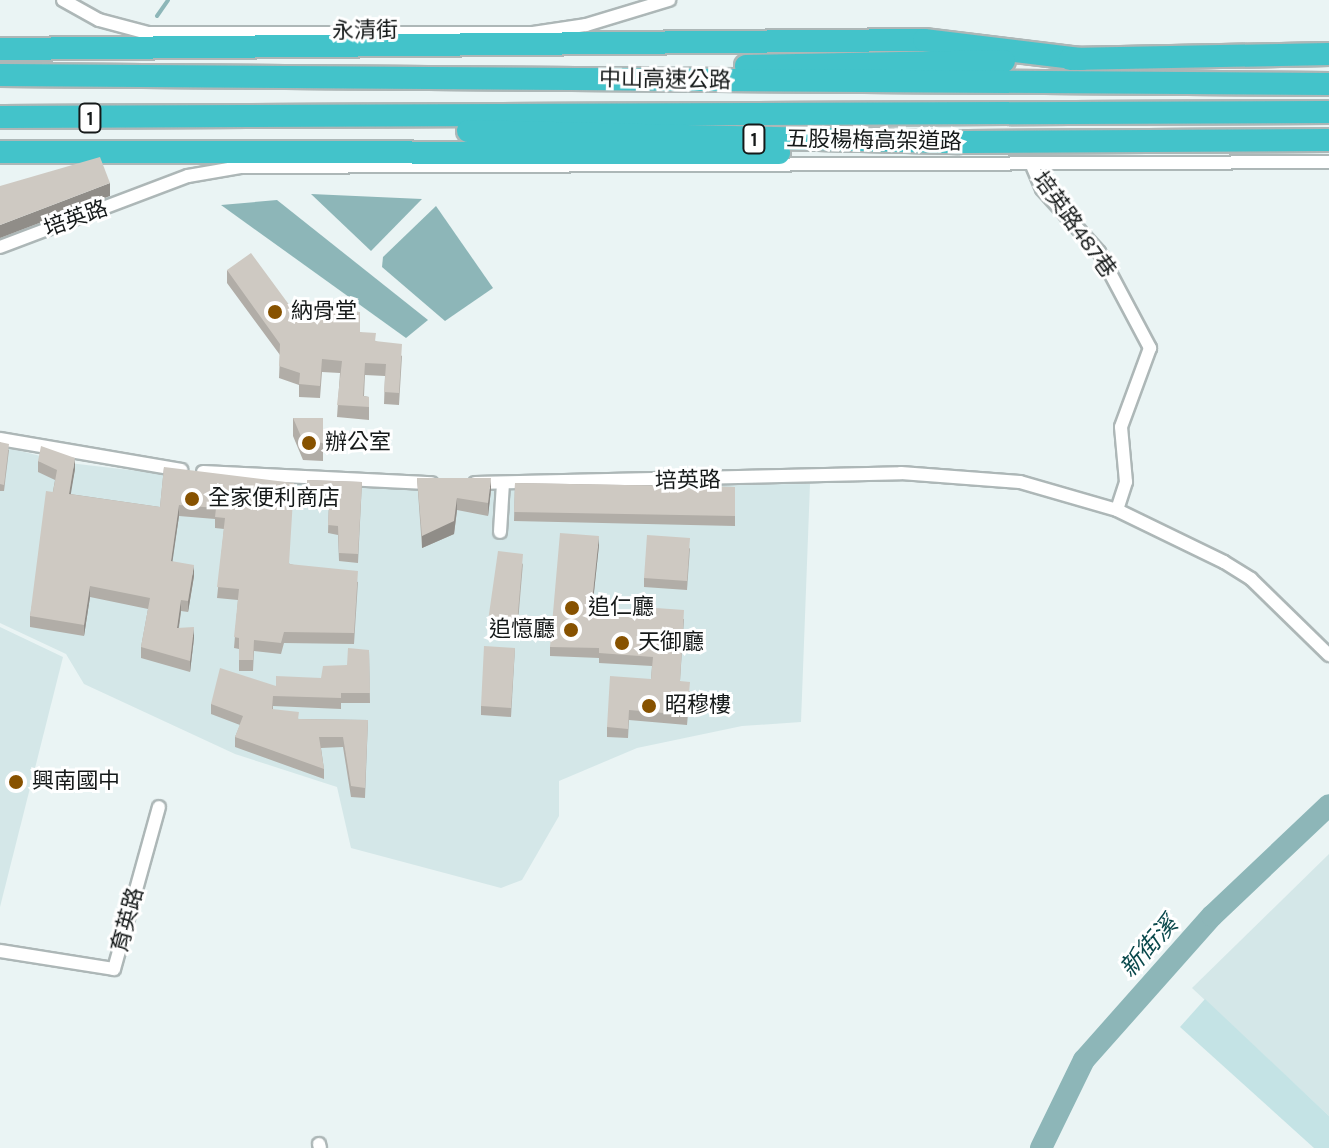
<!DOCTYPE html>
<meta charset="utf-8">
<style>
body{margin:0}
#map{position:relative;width:1329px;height:1148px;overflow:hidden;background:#eaf4f4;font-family:Karla,"Noto Sans TC",sans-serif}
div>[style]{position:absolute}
.built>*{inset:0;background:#d4e7e8}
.green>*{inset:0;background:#c4e3e5}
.water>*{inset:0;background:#8db6b8}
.stream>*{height:4px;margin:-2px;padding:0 2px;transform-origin:2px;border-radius:2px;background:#8db6b8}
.river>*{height:22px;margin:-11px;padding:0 11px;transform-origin:11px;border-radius:11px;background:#8db6b8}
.roads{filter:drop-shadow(2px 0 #adb7b7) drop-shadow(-2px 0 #adb7b7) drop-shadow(0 2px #adb7b7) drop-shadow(0 -2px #adb7b7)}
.minor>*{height:12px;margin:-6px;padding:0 6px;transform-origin:6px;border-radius:6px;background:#fff}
.motorway>*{height:22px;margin:-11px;padding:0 11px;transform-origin:11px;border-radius:11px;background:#43c3ca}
.wall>*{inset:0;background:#b1ada7}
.shaded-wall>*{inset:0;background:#908d88}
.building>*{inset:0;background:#cec9c2}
.dots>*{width:22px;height:22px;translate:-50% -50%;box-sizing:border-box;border:4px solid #fff;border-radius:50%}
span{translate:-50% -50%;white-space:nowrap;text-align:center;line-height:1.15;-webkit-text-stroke:6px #fff;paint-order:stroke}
.shield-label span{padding:2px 6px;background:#fff;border:2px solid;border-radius:6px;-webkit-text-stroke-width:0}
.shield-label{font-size:20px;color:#151919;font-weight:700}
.street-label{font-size:22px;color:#151919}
.poi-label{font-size:22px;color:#151919}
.left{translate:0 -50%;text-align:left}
.right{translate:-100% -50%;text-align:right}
.water-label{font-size:24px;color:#09484b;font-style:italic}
</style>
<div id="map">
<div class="built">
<i style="clip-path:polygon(0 446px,69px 463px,225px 481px,366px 487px,810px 484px,801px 722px,742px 726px,637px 748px,559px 781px,559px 816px,522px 880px,501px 888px,351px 848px,337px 787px,235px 754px,84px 684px,66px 654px,0 623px)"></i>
<i style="clip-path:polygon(0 627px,63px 657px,0 907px)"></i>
<i style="clip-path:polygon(1329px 854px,1329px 1116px,1192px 988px)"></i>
</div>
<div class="green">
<i style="clip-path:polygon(1205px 999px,1329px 1116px,1329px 1148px,1314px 1148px,1180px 1027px)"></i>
</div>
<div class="water">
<i style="clip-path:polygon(311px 194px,422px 199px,371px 251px)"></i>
<i style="clip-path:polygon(277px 200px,428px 320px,406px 338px,221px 205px)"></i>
<i style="clip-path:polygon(436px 206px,493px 288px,445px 321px,382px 267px,383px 257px)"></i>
</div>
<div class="stream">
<i style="left:157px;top:16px;width:19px;rotate:-55deg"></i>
</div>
<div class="river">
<i style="left:1041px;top:1148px;width:98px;rotate:-64deg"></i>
<i style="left:1084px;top:1060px;width:193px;rotate:-48.4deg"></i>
<i style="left:1212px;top:916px;width:161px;rotate:-43.5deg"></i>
</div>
<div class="roads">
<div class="minor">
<i style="left:63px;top:0;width:41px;rotate:29.1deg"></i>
<i style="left:99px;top:20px;width:51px;rotate:14.9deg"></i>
<i style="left:148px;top:33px;width:385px"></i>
<i style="left:533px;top:33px;width:54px;rotate:-8.6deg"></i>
<i style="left:586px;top:25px;width:87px;rotate:-16.8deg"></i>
<i style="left:1031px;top:163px;width:28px;rotate:67deg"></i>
<i style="left:1042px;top:189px;width:85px;rotate:47.9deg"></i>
<i style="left:1099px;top:252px;width:109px;rotate:62deg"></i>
<i style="left:1150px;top:348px;width:84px;rotate:110.2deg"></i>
<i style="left:1121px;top:427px;width:55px;rotate:84.8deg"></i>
<i style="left:1126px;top:482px;width:29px;rotate:108deg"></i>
<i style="left:0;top:247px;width:201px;rotate:-20.7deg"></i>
<i style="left:188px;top:176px;width:53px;rotate:-9.8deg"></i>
<i style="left:240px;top:167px;width:1089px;rotate:-0.26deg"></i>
<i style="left:0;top:439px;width:184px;rotate:9.7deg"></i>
<i style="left:203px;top:472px;width:229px;rotate:2.8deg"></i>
<i style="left:475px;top:483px;width:426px;rotate:-1.3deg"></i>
<i style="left:901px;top:473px;width:119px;rotate:4.3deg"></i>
<i style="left:1020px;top:482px;width:101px;rotate:16.1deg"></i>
<i style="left:1117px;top:510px;width:119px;rotate:25.9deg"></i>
<i style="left:1224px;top:562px;width:32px;rotate:32deg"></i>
<i style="left:1251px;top:579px;width:109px;rotate:44.3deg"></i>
<i style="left:500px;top:532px;width:49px;rotate:-86.5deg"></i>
<i style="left:0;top:951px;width:115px;rotate:9deg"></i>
<i style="left:114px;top:969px;width:168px;rotate:-74.5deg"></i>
<i style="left:319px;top:1144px;width:4px;rotate:76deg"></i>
</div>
<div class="motorway">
<i style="left:0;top:49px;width:924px;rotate:-0.56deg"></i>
<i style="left:924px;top:40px;width:159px;rotate:6.9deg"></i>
<i style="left:1070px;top:59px;width:259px;rotate:-1.1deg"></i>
<i style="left:746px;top:66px;width:258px;rotate:-1.1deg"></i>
<i style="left:0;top:75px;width:1329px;rotate:0.39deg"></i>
<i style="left:0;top:117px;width:1329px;rotate:-0.22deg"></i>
<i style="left:468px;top:131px;width:492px;rotate:1.3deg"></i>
<i style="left:960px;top:142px;width:369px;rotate:-0.3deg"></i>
<i style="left:0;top:152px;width:779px;rotate:0.07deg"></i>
</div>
</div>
<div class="wall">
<i style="clip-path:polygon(227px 270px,301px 321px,315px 322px,349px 311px,360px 332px,402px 356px,399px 405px,384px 404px,385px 376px,365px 375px,364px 396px,369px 397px,369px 420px,337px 417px,340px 373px,322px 372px,320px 398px,299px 397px,299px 385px,279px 378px,280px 355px,227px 283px)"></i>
<i style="clip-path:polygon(293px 418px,323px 418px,323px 461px,303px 460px,293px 436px)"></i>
<i style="clip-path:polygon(0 442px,9px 450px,4px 491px,0 491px)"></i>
<i style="clip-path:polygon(38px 461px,75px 469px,70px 494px,160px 507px,164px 467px,290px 564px,358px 582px,354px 644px,284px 643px,281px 654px,254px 651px,253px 671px,239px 671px,239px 649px,234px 648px,238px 600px,217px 598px,224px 529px,215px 528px,215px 519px,179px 516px,172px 561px,194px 576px,188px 612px,181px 611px,179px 628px,194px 638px,190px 672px,141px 658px,141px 647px,148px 609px,90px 597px,84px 636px,30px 627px,30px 616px,55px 480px,38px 472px)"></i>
<i style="clip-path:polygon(417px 478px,491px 490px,488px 516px,457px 510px,454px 534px,422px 548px)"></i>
<i style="clip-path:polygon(307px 480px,362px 482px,358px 563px,339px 561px,338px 535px,328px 533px,329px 499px,307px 498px)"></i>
<i style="clip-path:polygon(515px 483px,735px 487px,735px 526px,514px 521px)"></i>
<i style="clip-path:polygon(599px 545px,592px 611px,684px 619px,680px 681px,690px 692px,687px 725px,629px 720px,628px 738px,607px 737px,607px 727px,651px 679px,652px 666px,599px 663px,599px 658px,550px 656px,550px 647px)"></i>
<i style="clip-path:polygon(690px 548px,687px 590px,644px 587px,644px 578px)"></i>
<i style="clip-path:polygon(523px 563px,517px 634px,488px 631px,488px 621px)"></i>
<i style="clip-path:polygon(515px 648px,511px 717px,481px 715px,481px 706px)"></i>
<i style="clip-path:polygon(369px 650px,370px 703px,341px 703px,341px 709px,273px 706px,273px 710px,299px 719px,368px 720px,365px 798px,351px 797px,343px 747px,321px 748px,324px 769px,324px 779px,235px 747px,235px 737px,240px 725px,211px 714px,211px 704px,276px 686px,321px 678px,347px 665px)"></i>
</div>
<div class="shaded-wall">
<i style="clip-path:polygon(110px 183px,110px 196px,0 238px,0 225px)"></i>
<i style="clip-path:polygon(75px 458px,75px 469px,69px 505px,69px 494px)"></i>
<i style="clip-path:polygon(491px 478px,491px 490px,488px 516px,488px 503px)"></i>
<i style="clip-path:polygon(457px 498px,457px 510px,454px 534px,422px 548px,422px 536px)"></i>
<i style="clip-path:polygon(179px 505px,179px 516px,171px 572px,171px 561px)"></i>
<i style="clip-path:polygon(599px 536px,599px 545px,591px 620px,591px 611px)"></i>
<i style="clip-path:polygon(194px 565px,194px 576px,188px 612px,188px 601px)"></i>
<i style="clip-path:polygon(90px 586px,90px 597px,84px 636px,84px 625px)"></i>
<i style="clip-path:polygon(181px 600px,181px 611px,177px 638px,177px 628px)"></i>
<i style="clip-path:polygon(194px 627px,194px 638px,190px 672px,190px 661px)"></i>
</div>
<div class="building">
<i style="clip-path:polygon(100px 157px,110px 183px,0 225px,0 186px)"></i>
<i style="clip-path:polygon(251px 253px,301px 321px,315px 322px,316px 308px,328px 309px,328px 302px,349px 303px,349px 311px,360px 312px,360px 332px,376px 333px,375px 341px,402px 344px,399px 393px,384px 392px,386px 364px,365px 363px,363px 396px,369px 397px,369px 407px,337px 405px,342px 361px,322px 359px,320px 386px,299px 384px,300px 373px,279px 366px,280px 344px,227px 270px)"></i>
<i style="clip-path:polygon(293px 418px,323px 418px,323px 443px,303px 441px)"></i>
<i style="clip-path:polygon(0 442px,9px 444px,4px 485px,0 484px)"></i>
<i style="clip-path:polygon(41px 446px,75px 458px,69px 494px,160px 507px,164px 467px,294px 483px,289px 564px,358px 571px,354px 633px,284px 632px,281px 643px,254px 640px,253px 660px,239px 660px,239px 638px,234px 637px,239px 589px,217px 587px,225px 518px,215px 517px,216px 508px,179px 505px,171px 561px,194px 565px,188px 601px,181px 600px,177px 628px,194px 627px,190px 661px,141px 647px,150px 598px,90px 586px,84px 625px,30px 616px,46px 491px,53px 492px,57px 470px,38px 461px)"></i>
<i style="clip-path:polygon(417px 478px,491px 478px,488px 503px,457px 498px,454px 521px,422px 536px)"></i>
<i style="clip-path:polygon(307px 480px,362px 482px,358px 554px,339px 553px,338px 526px,328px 525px,330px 491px,307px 489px)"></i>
<i style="clip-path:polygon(515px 483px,735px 487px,735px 516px,514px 512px)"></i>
<i style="clip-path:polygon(560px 533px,599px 536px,591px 611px,656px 615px,656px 608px,684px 610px,680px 681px,690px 682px,687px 715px,629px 710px,628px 729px,607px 727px,610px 676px,651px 679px,653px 657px,599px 653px,599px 648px,550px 647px)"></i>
<i style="clip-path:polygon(647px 535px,690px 538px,687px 581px,644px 578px)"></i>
<i style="clip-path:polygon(498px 551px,523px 554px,517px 624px,488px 621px)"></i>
<i style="clip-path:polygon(484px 646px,515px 648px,511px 708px,481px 706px)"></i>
<i style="clip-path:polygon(348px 648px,369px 650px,370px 693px,341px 693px,341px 698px,273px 696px,272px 709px,299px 712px,298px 719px,368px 720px,365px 788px,351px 786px,343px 737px,319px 737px,324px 769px,235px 737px,243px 716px,211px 704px,220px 668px,276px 686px,276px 676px,321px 678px,323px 666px,347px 665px)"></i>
</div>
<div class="dots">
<i style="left:275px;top:312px;background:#875200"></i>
<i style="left:309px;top:443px;background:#875200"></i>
<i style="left:192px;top:499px;background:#875200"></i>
<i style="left:572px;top:608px;background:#875200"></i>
<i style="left:571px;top:630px;background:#875200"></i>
<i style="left:622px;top:643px;background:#875200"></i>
<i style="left:649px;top:706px;background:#875200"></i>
<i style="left:16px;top:782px;background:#875200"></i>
</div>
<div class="shield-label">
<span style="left:90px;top:118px">1</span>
<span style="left:754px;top:139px">1</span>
</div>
<div class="street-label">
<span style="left:365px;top:31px;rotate:-1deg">永清街</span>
<span style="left:665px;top:80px;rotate:1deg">中山高速公路</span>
<span style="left:874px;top:141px;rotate:1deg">五股楊梅高架道路</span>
<span style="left:76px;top:219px;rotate:-20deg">培英路</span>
<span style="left:1074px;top:225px;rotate:54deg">培英路487巷</span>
<span style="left:688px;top:481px;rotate:-1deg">培英路</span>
<span style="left:128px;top:920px;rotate:-75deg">育英路</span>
</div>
<div class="poi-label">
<span class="left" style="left:291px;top:312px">納骨堂</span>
<span class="left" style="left:325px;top:443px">辦公室</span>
<span class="left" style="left:208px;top:499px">全家便利商店</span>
<span class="left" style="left:588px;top:608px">追仁廳</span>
<span class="right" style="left:555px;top:630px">追憶廳</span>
<span class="left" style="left:638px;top:643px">天御廳</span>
<span class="left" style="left:665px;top:706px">昭穆樓</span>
<span class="left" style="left:32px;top:782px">興南國中</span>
</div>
<div class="water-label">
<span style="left:1149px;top:947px;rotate:-48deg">新街溪</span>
</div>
</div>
